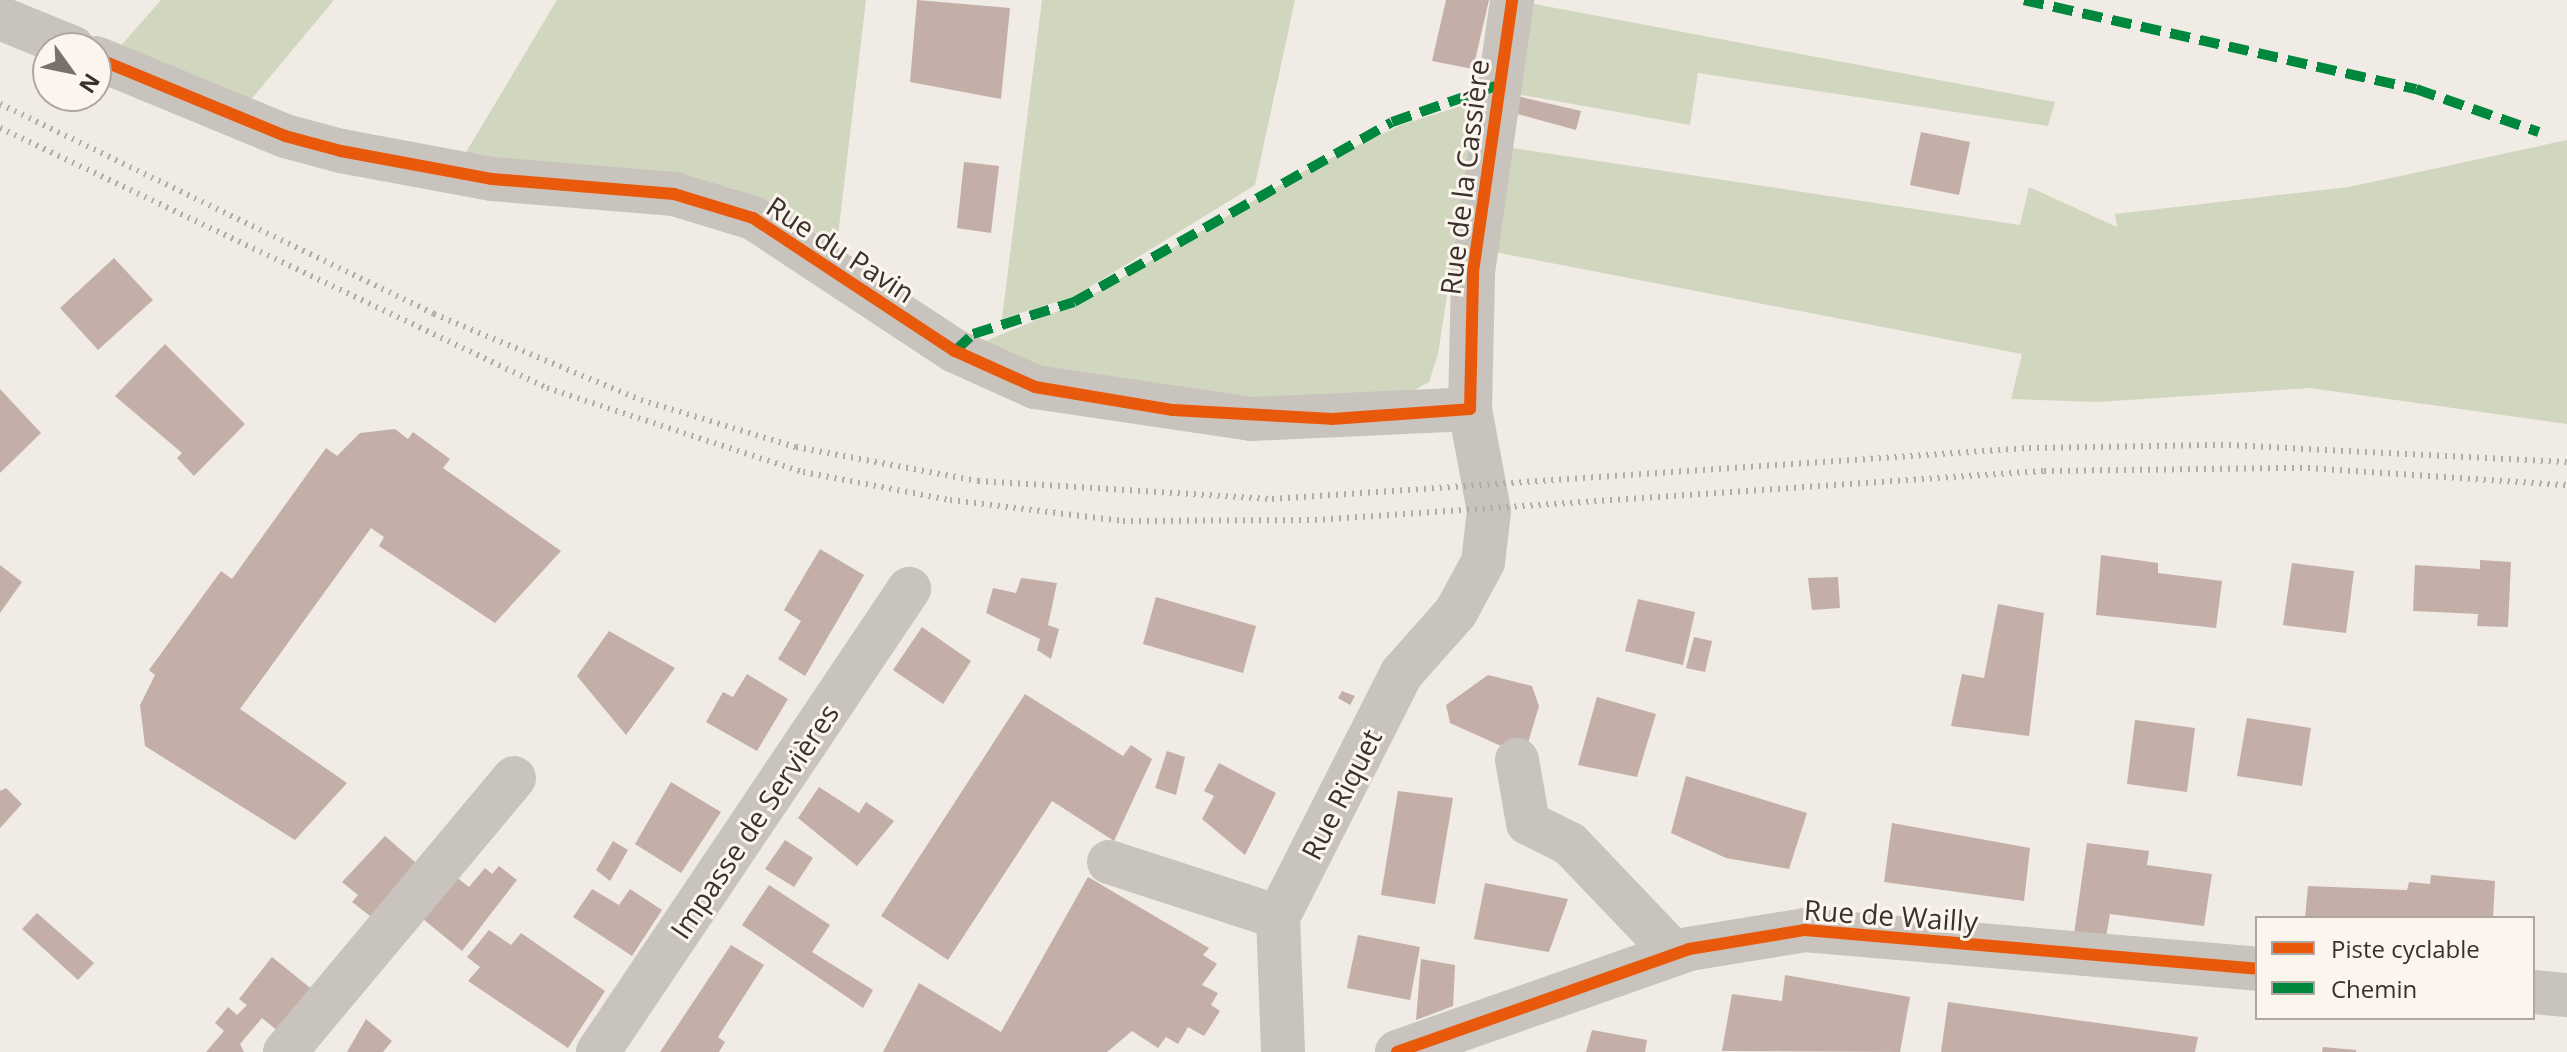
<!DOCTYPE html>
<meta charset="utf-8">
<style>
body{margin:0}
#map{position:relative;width:2567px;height:1052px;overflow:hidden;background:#f0ebe5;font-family:"Open Sans",sans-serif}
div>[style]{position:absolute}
.green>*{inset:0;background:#d1d6bf}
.building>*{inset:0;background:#c3afa7}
.minor>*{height:44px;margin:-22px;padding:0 22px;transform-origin:22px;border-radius:22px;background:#c9c3be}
.rail>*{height:6px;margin-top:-3px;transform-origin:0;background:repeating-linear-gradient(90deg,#b1aca8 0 2px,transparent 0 8px)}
.quiet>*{height:10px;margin-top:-5px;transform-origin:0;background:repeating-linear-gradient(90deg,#00873e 0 20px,transparent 0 30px)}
.cycleway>*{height:12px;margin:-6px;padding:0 6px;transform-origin:6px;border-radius:6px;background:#e8590c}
span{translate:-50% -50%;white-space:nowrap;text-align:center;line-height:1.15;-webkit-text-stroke:6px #fbf5ee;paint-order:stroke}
.street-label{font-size:28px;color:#3b302b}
.legend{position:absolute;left:2255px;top:916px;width:280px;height:104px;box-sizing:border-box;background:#fbf5ee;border:2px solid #aea6a0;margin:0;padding:10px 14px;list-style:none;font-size:24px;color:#3b302b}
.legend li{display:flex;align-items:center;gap:16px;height:40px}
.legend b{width:40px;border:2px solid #aea6a0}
.north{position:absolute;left:32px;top:32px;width:80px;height:80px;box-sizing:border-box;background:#fbf5ee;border:2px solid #aea6a0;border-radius:50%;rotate:123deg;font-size:22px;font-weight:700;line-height:32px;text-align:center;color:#3b302b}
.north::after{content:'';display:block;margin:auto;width:28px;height:36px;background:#7a716c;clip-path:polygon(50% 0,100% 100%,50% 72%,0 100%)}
</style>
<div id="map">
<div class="green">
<i style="clip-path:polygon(161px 0,334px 0,249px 102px,116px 51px)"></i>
<i style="clip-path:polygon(557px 0,866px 0,837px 244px,732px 188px,462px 159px)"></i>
<i style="clip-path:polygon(1042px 0,1295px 0,1255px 185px,1075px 296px,1002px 319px)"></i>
<i style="clip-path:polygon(1529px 3px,2055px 102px,2048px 126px,1698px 73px,1690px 125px,1511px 93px)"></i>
<i style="clip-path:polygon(1477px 101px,1438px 354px,1429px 382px,1409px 393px,1302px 409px,1097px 386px,976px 345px,1082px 301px,1304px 171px,1401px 125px)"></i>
<i style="clip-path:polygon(2567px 140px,2567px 424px,2310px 388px,2097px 402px,2011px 399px,2022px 354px,1484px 250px,1499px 146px,2020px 225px,2029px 187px,2117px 227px,2115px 214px,2349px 187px)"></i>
</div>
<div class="building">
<i style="clip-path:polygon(917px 0,1010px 8px,1001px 99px,910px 82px)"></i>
<i style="clip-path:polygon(1446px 0,1489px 0,1473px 69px,1432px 61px)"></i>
<i style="clip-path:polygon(1512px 95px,1581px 111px,1576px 130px,1510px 112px)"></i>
<i style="clip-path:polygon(1921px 132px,1970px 142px,1959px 195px,1910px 185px)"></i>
<i style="clip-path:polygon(964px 162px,999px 166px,991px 233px,957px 228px)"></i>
<i style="clip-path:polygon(114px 258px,153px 300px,98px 350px,60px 308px)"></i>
<i style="clip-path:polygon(165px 344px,245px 424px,194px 476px,177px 458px,182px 453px,115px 396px)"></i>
<i style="clip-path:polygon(0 389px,41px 433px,0 473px)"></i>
<i style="clip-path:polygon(395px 429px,408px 439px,413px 432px,450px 459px,443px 468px,561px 551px,495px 623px,379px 546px,384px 537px,371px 528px,240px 709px,347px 783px,295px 840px,145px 746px,140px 705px,155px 675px,149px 670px,221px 571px,232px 579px,326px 448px,337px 456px,360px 433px)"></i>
<i style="clip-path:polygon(820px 549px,864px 575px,805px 676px,778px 659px,801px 621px,784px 610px)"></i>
<i style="clip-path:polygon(2101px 555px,2158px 563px,2158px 573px,2222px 581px,2216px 628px,2096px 615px)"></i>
<i style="clip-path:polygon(2480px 560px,2511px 562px,2508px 627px,2477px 626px,2478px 614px,2413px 611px,2415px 565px,2480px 569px)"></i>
<i style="clip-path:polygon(2292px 563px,2354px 571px,2346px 633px,2283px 625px)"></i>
<i style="clip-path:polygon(0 565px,22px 582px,0 613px)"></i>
<i style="clip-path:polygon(1838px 577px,1840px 608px,1812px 610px,1808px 578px)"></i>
<i style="clip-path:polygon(1021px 578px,1057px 583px,1048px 625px,1059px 629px,1051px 659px,1037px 650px,1040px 639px,986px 613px,993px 588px,1016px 593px)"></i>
<i style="clip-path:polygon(1156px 597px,1256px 626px,1243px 673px,1143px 644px)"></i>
<i style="clip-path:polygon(1638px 599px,1695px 612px,1683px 665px,1625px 651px)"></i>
<i style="clip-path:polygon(1998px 604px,2044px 613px,2029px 736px,1951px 726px,1962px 674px,1984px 678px)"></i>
<i style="clip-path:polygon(922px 627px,971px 661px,943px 704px,893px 670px)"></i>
<i style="clip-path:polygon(609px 631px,675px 668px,626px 735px,577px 676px)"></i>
<i style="clip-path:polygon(1694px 637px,1712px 641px,1705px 672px,1686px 668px)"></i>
<i style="clip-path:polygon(747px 674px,788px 699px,757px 751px,706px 722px,723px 692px,733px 697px)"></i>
<i style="clip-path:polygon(1488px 675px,1532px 686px,1539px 706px,1527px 746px,1498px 752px,1501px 746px,1450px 723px,1446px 705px)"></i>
<i style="clip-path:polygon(1342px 691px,1355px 696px,1350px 705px,1338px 698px)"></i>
<i style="clip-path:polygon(1025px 694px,1123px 756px,1131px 745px,1152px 759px,1114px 841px,1052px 801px,948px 960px,881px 916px)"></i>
<i style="clip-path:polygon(1597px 697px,1656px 714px,1637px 777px,1578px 765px)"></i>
<i style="clip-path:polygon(2247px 718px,2311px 728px,2302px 786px,2237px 776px)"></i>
<i style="clip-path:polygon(2135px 720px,2195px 728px,2187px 792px,2127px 784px)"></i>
<i style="clip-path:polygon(1167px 751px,1185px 757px,1176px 795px,1155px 788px)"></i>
<i style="clip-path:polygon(1219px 763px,1276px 793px,1245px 855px,1202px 819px,1214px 796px,1204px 791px)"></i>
<i style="clip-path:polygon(1686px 776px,1807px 813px,1789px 869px,1726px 858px,1671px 833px)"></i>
<i style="clip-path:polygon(671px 782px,721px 812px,681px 873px,635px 844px)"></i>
<i style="clip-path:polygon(819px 787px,859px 813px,866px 802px,894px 821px,857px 866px,798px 818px)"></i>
<i style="clip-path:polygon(6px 788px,22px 804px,0 828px,0 791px)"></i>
<i style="clip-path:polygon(1398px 791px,1453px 798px,1435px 904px,1381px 895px)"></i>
<i style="clip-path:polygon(1892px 823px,2030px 848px,2024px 901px,1884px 882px)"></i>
<i style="clip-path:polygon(385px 836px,423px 869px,379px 923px,352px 902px,358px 895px,342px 882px)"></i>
<i style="clip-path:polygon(785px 840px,813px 858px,794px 887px,765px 869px)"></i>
<i style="clip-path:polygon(613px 841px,628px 850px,610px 881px,596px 870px)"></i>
<i style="clip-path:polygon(2087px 843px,2149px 851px,2147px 865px,2212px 874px,2204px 926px,2110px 914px,2106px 937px,2074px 934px)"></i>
<i style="clip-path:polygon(499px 866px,517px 880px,462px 951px,417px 914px,451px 873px,469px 887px,485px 868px,492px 874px)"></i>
<i style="clip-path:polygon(2431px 875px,2495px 881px,2493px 918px,2305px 918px,2308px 886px,2407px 890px,2409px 882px,2430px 884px)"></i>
<i style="clip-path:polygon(1088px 877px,1209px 948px,1203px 955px,1217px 964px,1202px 985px,1218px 993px,1211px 1005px,1220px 1011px,1204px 1036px,1188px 1027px,1178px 1044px,1166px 1037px,1158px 1048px,1132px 1031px,1107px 1052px,883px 1052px,919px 983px,1001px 1032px)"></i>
<i style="clip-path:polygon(1485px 883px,1568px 899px,1549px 952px,1474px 939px)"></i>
<i style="clip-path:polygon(769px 885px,830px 925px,812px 952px,873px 990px,863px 1008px,742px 925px)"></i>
<i style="clip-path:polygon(592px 889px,619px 905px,630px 889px,662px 910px,632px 956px,573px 917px)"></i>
<i style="clip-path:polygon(37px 913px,94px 963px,78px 980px,22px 929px)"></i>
<i style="clip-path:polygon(489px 930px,511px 945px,521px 933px,605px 991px,568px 1048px,468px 981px,480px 967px,467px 957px)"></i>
<i style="clip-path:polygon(1358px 935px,1420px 947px,1410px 1000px,1347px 988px)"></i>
<i style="clip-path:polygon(731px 945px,764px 965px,718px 1037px,725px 1042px,719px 1052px,660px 1052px)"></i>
<i style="clip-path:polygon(272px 957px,319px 995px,284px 1036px,262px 1018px,240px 1044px,244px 1052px,206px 1052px,224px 1031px,215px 1023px,228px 1007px,237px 1015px,247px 1005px,239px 999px)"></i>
<i style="clip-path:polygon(1421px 959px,1455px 965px,1453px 1006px,1416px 1020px)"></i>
<i style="clip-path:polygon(1785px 975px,1910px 997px,1900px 1052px,1722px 1051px,1732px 994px,1782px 1001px)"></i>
<i style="clip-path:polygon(1948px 1002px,2198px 1037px,2195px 1052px,1941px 1052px)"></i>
<i style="clip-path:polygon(366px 1019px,392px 1041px,383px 1052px,347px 1052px)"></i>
<i style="clip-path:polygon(1592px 1030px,1647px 1040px,1645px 1052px,1586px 1052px)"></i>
<i style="clip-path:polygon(2323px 1047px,2356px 1050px,2356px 1052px,2322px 1052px)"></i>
</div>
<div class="minor">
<i style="left:0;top:18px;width:79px;rotate:22.3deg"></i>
<i style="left:96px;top:58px;width:204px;rotate:22.4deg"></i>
<i style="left:285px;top:136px;width:58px;rotate:15deg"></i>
<i style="left:341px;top:151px;width:154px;rotate:10.5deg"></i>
<i style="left:492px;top:179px;width:183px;rotate:4.7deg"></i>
<i style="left:674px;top:194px;width:83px;rotate:16.9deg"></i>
<i style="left:753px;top:218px;width:242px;rotate:33.4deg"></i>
<i style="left:955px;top:351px;width:88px;rotate:24.2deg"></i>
<i style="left:1035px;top:387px;width:219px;rotate:8.4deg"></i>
<i style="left:1252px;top:419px;width:218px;rotate:-2.6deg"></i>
<i style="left:1517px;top:760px;width:64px;rotate:80.1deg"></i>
<i style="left:1528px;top:823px;width:47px;rotate:26.6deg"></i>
<i style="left:1570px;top:844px;width:152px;rotate:46.3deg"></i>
<i style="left:1109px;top:862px;width:178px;rotate:18deg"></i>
<i style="left:2533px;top:992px;width:34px;rotate:5deg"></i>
<i style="left:285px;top:1052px;width:357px;rotate:-50.1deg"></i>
<i style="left:598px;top:1052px;width:558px;rotate:-56.11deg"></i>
<i style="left:1283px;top:1052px;width:135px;rotate:-92.1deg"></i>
<i style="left:1278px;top:917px;width:274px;rotate:-63.1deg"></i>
<i style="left:1402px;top:673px;width:81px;rotate:-48.5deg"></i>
<i style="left:1456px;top:612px;width:57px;rotate:-61.6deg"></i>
<i style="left:1483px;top:562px;width:51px;rotate:-83.3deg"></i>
<i style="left:1489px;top:511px;width:104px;rotate:-100.6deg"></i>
<i style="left:1470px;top:409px;width:137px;rotate:-88.7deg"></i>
<i style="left:1473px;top:272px;width:275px;rotate:-81.8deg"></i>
<i style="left:1397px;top:1052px;width:310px;rotate:-19.4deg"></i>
<i style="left:1689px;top:949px;width:118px;rotate:-9.3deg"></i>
<i style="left:1805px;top:930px;width:454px;rotate:4.9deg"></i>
</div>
<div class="rail">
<i style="left:0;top:104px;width:482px;rotate:25.8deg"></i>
<i style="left:434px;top:314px;width:224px;rotate:22.6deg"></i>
<i style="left:641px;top:400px;width:162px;rotate:16.9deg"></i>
<i style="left:796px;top:447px;width:185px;rotate:10.6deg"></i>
<i style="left:978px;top:481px;width:295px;rotate:3.5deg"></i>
<i style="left:1272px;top:499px;width:759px;rotate:-3.85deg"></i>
<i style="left:2029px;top:448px;width:200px;rotate:-0.9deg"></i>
<i style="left:2229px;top:445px;width:338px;rotate:2.9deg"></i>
<i style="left:0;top:128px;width:606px;rotate:25.42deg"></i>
<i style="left:547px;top:388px;width:269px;rotate:18.2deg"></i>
<i style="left:803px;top:472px;width:150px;rotate:10.8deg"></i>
<i style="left:950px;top:500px;width:174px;rotate:6.9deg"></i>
<i style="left:1123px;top:521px;width:192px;rotate:-0.3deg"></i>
<i style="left:1315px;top:520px;width:731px;rotate:-3.85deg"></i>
<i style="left:2044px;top:471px;width:264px;rotate:-0.7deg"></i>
<i style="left:2308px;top:468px;width:260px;rotate:3.8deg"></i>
</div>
<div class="quiet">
<i style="left:2024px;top:0;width:402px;rotate:12.8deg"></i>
<i style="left:2416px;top:89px;width:130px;rotate:19.3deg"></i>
<i style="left:955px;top:351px;width:25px;rotate:-43deg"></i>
<i style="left:973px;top:334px;width:106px;rotate:-17.6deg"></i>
<i style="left:1074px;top:302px;width:365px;rotate:-29.5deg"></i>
<i style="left:1392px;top:122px;width:112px;rotate:-19.2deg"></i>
</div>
<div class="cycleway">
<i style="left:96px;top:58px;width:204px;rotate:22.4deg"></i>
<i style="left:285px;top:136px;width:58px;rotate:15deg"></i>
<i style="left:341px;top:151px;width:154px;rotate:10.5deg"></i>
<i style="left:492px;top:179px;width:183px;rotate:4.7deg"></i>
<i style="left:674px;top:194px;width:83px;rotate:16.9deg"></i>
<i style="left:753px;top:218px;width:242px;rotate:33.4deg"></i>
<i style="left:955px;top:351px;width:88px;rotate:24.2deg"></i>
<i style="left:1035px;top:387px;width:140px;rotate:9.5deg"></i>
<i style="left:1173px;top:410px;width:159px;rotate:3.2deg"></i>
<i style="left:1332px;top:419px;width:138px;rotate:-4.1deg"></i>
<i style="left:1470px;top:409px;width:137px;rotate:-88.7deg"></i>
<i style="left:1473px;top:272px;width:275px;rotate:-81.8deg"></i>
<i style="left:1397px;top:1052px;width:310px;rotate:-19.4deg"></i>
<i style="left:1689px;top:949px;width:118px;rotate:-9.3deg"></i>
<i style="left:1805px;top:930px;width:454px;rotate:4.9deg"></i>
</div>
<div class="street-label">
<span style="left:1464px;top:177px;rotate:-83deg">Rue de la Cassière</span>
<span style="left:841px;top:249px;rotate:33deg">Rue du Pavin</span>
<span style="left:1341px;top:794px;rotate:-63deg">Rue Riquet</span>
<span style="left:754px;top:821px;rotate:-56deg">Impasse de Servières</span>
<span style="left:1891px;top:915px;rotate:4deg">Rue de Wailly</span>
</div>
<ul class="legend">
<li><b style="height:10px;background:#e8590c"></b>Piste cyclable</li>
<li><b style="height:10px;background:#00873e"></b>Chemin</li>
</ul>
<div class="north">N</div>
</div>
